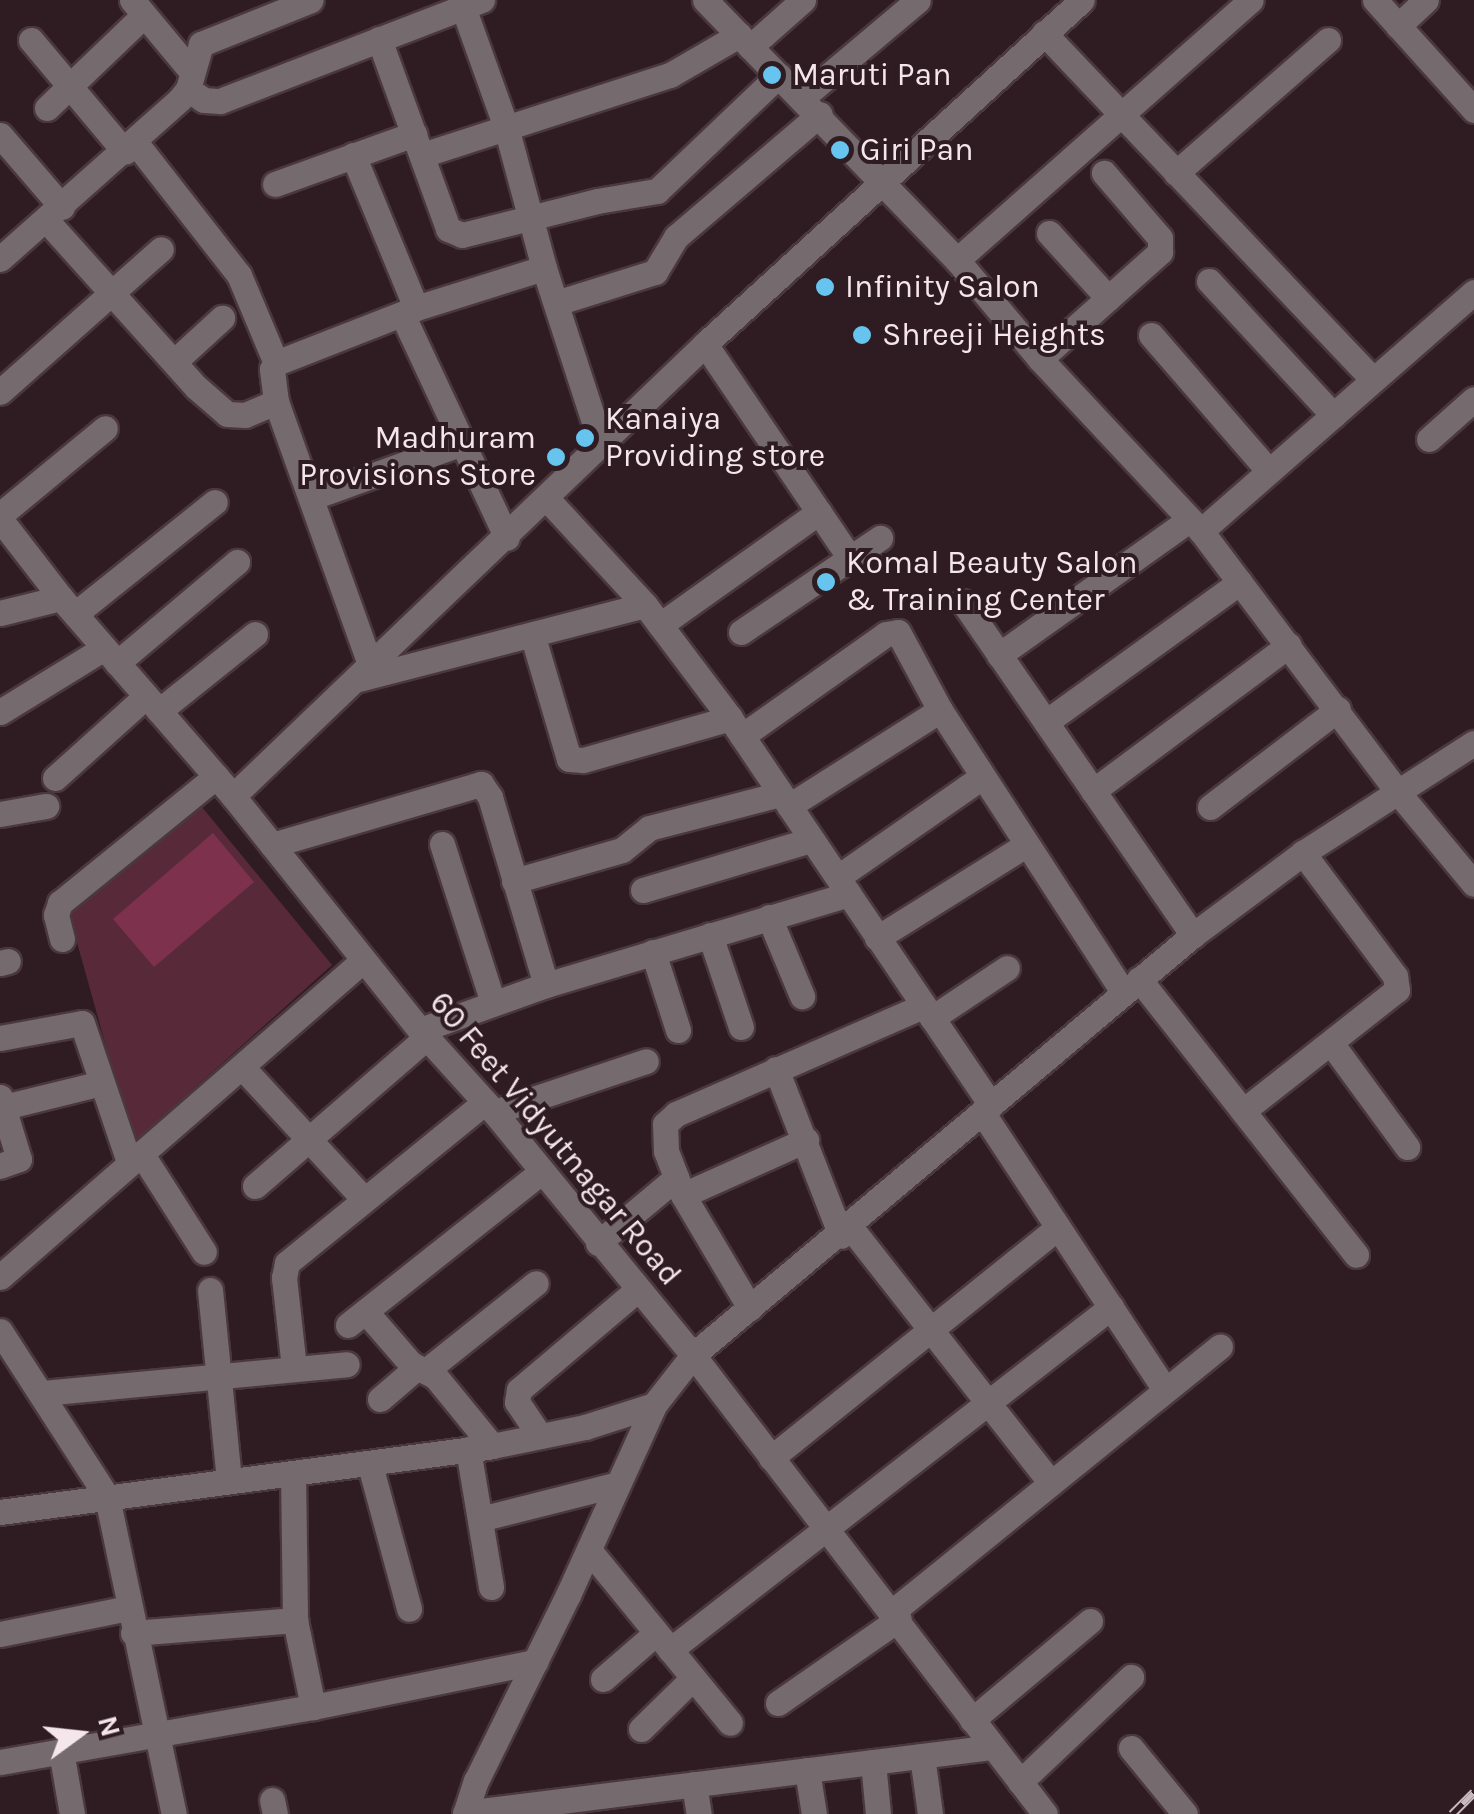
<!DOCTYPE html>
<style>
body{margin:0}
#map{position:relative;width:1474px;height:1814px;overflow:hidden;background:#2f1c22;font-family:Karla,sans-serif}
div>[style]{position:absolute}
.green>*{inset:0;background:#582a39}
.water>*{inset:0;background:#7e314c}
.roads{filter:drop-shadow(2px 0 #4b383e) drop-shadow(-2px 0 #4b383e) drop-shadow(0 2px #4b383e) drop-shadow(0 -2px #4b383e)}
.minor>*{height:25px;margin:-12.5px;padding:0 12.5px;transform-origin:12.5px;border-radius:12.5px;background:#756a6d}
.rail>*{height:9px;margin-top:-4.5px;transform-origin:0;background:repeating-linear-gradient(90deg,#2f1c22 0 15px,#c8b9be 0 30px);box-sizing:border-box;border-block:2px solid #c8b9be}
.dots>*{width:28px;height:28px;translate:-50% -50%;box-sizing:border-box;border:5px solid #2f1c22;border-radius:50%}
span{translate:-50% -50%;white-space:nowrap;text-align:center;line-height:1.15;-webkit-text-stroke:8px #2f1c22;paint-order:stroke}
.poi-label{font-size:32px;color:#f4e6ea}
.left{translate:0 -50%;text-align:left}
.right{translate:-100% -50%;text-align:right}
.street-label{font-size:32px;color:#f4e6ea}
.north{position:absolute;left:30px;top:1684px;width:100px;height:100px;-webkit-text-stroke:8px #2f1c22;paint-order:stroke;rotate:75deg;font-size:28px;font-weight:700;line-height:40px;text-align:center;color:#f4e6ea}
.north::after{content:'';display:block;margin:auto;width:35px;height:45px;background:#f4e6ea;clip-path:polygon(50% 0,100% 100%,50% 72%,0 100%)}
</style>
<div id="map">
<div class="green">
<i style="clip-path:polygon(192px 795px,332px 965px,133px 1143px,66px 903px)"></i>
</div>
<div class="water">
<i style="clip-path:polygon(213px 833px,254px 882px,154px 967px,113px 919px)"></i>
</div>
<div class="roads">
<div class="minor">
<i style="left:132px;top:0;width:94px;rotate:50.2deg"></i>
<i style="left:705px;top:0;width:362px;rotate:45.9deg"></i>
<i style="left:957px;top:260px;width:129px;rotate:50deg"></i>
<i style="left:1040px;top:359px;width:236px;rotate:46.9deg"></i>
<i style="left:1201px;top:531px;width:324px;rotate:53deg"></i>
<i style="left:1396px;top:790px;width:122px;rotate:50.3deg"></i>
<i style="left:1375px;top:0;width:148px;rotate:48deg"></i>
<i style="left:463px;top:7px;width:127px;rotate:70.3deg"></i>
<i style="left:506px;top:127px;width:146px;rotate:74.9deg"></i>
<i style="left:544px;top:268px;width:187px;rotate:72deg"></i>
<i style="left:1398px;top:26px;width:38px;rotate:-43deg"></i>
<i style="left:1044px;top:33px;width:478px;rotate:46.5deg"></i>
<i style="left:379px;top:39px;width:202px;rotate:70deg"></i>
<i style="left:448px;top:229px;width:15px;rotate:23deg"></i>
<i style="left:462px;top:235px;width:139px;rotate:-14.1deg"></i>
<i style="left:597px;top:201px;width:61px;rotate:-9.5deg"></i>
<i style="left:657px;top:191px;width:168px;rotate:-43.6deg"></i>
<i style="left:31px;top:40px;width:146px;rotate:50deg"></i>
<i style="left:750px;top:47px;width:71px;rotate:-41.6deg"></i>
<i style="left:188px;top:89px;width:19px;rotate:35deg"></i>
<i style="left:204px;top:100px;width:16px;rotate:4deg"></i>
<i style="left:220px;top:101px;width:281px;rotate:-21.1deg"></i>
<i style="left:803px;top:97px;width:150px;rotate:-40.1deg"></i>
<i style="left:47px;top:108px;width:132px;rotate:-43.8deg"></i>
<i style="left:0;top:135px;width:95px;rotate:49.3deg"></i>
<i style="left:135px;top:142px;width:169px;rotate:52deg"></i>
<i style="left:239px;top:275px;width:95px;rotate:67.2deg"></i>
<i style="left:353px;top:155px;width:165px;rotate:67.6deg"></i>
<i style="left:422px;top:155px;width:261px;rotate:-17.9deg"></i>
<i style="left:670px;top:75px;width:80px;rotate:-30.1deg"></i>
<i style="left:1176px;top:173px;width:202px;rotate:-41.2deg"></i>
<i style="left:275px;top:184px;width:148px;rotate:-19.8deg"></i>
<i style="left:47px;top:221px;width:223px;rotate:48.1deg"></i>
<i style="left:196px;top:387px;width:41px;rotate:41.1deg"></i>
<i style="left:227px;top:414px;width:18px;rotate:3deg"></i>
<i style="left:245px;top:415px;width:34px;rotate:-23deg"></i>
<i style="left:1049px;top:233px;width:88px;rotate:47.8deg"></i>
<i style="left:0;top:259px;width:241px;rotate:-41.6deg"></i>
<i style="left:180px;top:99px;width:13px;rotate:-51deg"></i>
<i style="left:188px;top:89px;width:47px;rotate:-73.9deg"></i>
<i style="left:201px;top:44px;width:118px;rotate:-21.8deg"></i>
<i style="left:957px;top:260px;width:392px;rotate:-41.5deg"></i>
<i style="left:1209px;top:281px;width:183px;rotate:47.2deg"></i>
<i style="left:556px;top:303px;width:104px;rotate:-17.4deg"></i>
<i style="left:655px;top:272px;width:41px;rotate:-59deg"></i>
<i style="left:676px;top:237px;width:189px;rotate:-40.5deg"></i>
<i style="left:402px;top:314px;width:247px;rotate:64.9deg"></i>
<i style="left:1151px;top:335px;width:180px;rotate:49.1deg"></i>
<i style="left:705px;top:344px;width:258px;rotate:55.9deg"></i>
<i style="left:1040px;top:359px;width:161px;rotate:-41.7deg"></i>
<i style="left:1160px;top:252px;width:14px;rotate:-90deg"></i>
<i style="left:1160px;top:238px;width:86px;rotate:-130.7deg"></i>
<i style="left:175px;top:361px;width:64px;rotate:-42.5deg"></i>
<i style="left:0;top:392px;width:215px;rotate:-41.6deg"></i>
<i style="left:1429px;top:439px;width:60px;rotate:-41.6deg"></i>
<i style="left:313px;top:497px;width:158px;rotate:-19.9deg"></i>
<i style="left:548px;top:500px;width:143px;rotate:47.3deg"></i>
<i style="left:645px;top:605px;width:141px;rotate:53deg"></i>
<i style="left:730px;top:718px;width:467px;rotate:56deg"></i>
<i style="left:0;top:515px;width:136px;rotate:-39.6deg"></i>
<i style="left:0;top:519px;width:100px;rotate:52.3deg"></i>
<i style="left:61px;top:598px;width:262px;rotate:49deg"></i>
<i style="left:233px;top:796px;width:300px;rotate:51.4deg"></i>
<i style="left:420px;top:1030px;width:110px;rotate:47.9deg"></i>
<i style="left:494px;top:1112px;width:314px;rotate:50.7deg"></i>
<i style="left:693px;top:1355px;width:578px;rotate:52.52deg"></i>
<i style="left:1201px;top:531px;width:363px;rotate:-41.2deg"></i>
<i style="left:963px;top:602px;width:405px;rotate:55.4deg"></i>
<i style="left:0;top:613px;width:63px;rotate:-13.8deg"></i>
<i style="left:75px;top:614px;width:179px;rotate:-38.7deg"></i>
<i style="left:660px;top:625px;width:195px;rotate:-35.4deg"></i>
<i style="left:741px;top:632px;width:168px;rotate:-34.1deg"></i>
<i style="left:533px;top:637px;width:127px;rotate:73.6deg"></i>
<i style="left:569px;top:759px;width:14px;rotate:4deg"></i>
<i style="left:583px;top:760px;width:153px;rotate:-15.9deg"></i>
<i style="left:999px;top:655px;width:233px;rotate:-35.4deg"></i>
<i style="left:117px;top:663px;width:157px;rotate:-40.1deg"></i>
<i style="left:371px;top:667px;width:282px;rotate:-109.7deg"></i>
<i style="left:276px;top:402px;width:33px;rotate:-97deg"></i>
<i style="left:272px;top:369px;width:7px;rotate:-56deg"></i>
<i style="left:276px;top:363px;width:150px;rotate:-21.4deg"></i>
<i style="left:416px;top:308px;width:134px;rotate:-17.4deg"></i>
<i style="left:359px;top:679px;width:295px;rotate:-14.5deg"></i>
<i style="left:159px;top:711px;width:123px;rotate:-38.7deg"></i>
<i style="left:0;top:712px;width:122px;rotate:-31.6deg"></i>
<i style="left:1046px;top:722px;width:239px;rotate:-35.8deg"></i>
<i style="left:742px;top:736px;width:176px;rotate:-35.3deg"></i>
<i style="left:886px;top:634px;width:12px;rotate:-9deg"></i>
<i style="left:898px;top:632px;width:89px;rotate:61.7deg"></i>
<i style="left:940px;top:710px;width:336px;rotate:57deg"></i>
<i style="left:55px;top:778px;width:121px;rotate:-42deg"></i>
<i style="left:1093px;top:791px;width:244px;rotate:-36.7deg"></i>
<i style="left:233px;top:796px;width:654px;rotate:-43.76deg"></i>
<i style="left:705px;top:344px;width:510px;rotate:-42.38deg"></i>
<i style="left:789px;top:806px;width:179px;rotate:-32.4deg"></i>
<i style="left:1210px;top:807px;width:161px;rotate:-37.4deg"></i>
<i style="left:0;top:814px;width:47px;rotate:-9.9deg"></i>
<i style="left:442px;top:844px;width:167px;rotate:72.2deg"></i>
<i style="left:272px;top:845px;width:218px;rotate:-16.3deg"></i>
<i style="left:481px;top:784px;width:16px;rotate:55deg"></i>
<i style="left:490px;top:797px;width:196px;rotate:73.4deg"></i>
<i style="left:838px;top:877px;width:175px;rotate:-34.8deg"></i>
<i style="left:514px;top:881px;width:112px;rotate:-16deg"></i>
<i style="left:622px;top:850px;width:35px;rotate:-39deg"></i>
<i style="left:649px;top:828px;width:135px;rotate:-14.5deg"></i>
<i style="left:643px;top:890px;width:175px;rotate:-16.6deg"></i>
<i style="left:769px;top:917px;width:86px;rotate:67.3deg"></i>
<i style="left:710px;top:935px;width:97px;rotate:71.4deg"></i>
<i style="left:877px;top:938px;width:176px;rotate:-32deg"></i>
<i style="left:62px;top:939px;width:25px;rotate:-104deg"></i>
<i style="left:56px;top:915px;width:13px;rotate:-72deg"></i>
<i style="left:60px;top:903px;width:201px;rotate:-39.1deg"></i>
<i style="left:653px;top:952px;width:82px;rotate:72.2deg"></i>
<i style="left:0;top:963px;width:8px;rotate:-14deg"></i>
<i style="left:1139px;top:979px;width:351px;rotate:51.8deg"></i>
<i style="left:932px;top:1018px;width:90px;rotate:-33.7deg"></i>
<i style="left:420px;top:1030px;width:134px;rotate:-19.7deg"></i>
<i style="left:546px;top:985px;width:316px;rotate:-16.7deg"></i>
<i style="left:0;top:1038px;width:83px;rotate:-10.4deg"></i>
<i style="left:82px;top:1023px;width:147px;rotate:71.3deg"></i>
<i style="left:1331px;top:1043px;width:129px;rotate:53.8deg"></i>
<i style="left:242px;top:1067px;width:180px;rotate:47.3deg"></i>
<i style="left:776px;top:1069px;width:179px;rotate:68.7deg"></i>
<i style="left:0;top:1097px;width:65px;rotate:73deg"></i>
<i style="left:19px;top:1159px;width:20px;rotate:160deg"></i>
<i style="left:0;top:1108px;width:105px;rotate:-13.8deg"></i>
<i style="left:1243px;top:1111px;width:196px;rotate:-38.2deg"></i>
<i style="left:1397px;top:990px;width:14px;rotate:-98deg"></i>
<i style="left:1395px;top:976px;width:154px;rotate:-126.8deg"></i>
<i style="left:494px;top:1112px;width:160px;rotate:-18.5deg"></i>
<i style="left:982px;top:1112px;width:333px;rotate:56.6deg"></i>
<i style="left:141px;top:1153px;width:117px;rotate:57.5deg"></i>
<i style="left:255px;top:1186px;width:228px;rotate:-40.9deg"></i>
<i style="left:683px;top:1195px;width:135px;rotate:-24.1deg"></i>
<i style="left:851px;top:1228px;width:324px;rotate:51.9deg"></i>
<i style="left:598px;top:1243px;width:102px;rotate:-39.8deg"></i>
<i style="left:0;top:1277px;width:482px;rotate:-41.1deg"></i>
<i style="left:210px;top:1290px;width:191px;rotate:84.3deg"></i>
<i style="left:750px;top:1308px;width:131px;rotate:-120.7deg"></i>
<i style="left:683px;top:1195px;width:47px;rotate:-111.1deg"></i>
<i style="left:666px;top:1151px;width:27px;rotate:-92deg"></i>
<i style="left:665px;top:1124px;width:15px;rotate:-42deg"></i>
<i style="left:676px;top:1114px;width:270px;rotate:-23.6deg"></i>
<i style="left:366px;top:1312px;width:69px;rotate:49.1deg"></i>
<i style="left:411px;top:1364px;width:27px;rotate:27deg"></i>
<i style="left:435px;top:1376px;width:90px;rotate:50.8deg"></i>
<i style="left:348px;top:1325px;width:246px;rotate:-38.4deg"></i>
<i style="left:0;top:1331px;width:197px;rotate:57.2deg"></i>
<i style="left:107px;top:1497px;width:324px;rotate:78.1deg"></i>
<i style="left:294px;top:1368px;width:91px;rotate:-96.3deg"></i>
<i style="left:284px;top:1278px;width:15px;rotate:-79deg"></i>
<i style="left:287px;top:1263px;width:255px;rotate:-39.1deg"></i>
<i style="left:427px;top:1370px;width:139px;rotate:-38.6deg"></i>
<i style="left:43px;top:1393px;width:305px;rotate:-5.4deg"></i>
<i style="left:380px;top:1399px;width:48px;rotate:-40.7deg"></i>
<i style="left:540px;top:1436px;width:41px;rotate:-124.1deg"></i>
<i style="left:517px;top:1402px;width:12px;rotate:-81deg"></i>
<i style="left:519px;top:1390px;width:155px;rotate:-40.3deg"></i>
<i style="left:468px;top:1449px;width:140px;rotate:80.5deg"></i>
<i style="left:771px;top:1458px;width:368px;rotate:-38.8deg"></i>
<i style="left:370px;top:1465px;width:149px;rotate:74.8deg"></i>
<i style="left:293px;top:1473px;width:147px;rotate:89.2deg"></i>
<i style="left:295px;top:1620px;width:89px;rotate:78.3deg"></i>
<i style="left:0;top:1512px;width:496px;rotate:-7.6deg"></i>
<i style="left:492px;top:1446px;width:95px;rotate:-11.5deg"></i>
<i style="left:585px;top:1427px;width:72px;rotate:-17.7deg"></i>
<i style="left:654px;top:1405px;width:63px;rotate:-52deg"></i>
<i style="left:693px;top:1355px;width:653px;rotate:-40.03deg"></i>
<i style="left:1193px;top:935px;width:137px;rotate:-36.7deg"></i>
<i style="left:1303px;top:853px;width:203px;rotate:-32.8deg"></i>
<i style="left:480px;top:1519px;width:142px;rotate:-14.2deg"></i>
<i style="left:589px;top:1550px;width:223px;rotate:50.8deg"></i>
<i style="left:892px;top:1612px;width:422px;rotate:-39deg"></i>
<i style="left:133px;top:1633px;width:163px;rotate:-4.6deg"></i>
<i style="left:0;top:1634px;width:131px;rotate:-11.5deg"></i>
<i style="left:670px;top:1650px;width:559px;rotate:-37.87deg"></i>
<i style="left:603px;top:1679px;width:70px;rotate:-41deg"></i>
<i style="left:778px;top:1703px;width:147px;rotate:-34.8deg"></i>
<i style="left:972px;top:1720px;width:154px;rotate:-40deg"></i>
<i style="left:641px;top:1729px;width:73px;rotate:-44.4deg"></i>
<i style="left:1131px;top:1748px;width:85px;rotate:50.7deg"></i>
<i style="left:61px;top:1751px;width:64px;rotate:80.1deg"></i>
<i style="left:922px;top:1756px;width:59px;rotate:82.1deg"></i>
<i style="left:0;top:1762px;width:318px;rotate:-10deg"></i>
<i style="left:313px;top:1707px;width:227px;rotate:-11.5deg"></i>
<i style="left:873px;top:1762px;width:52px;rotate:84.5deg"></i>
<i style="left:807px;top:1770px;width:45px;rotate:81deg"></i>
<i style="left:1020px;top:1782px;width:153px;rotate:-43.4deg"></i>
<i style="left:694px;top:1784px;width:30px;rotate:81deg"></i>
<i style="left:272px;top:1800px;width:14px;rotate:78deg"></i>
<i style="left:465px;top:1813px;width:532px;rotate:-7.13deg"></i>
<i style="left:465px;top:1814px;width:35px;rotate:-72deg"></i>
<i style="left:476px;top:1781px;width:208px;rotate:-63.7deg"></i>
<i style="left:568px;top:1595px;width:209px;rotate:-65.6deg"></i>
</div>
</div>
<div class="rail">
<i style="left:1452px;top:1814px;width:31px;rotate:-45deg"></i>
</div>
<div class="dots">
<i style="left:772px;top:75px;background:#66c4ef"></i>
<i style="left:840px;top:150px;background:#66c4ef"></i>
<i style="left:825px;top:287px;background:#66c4ef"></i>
<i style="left:862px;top:335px;background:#66c4ef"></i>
<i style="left:585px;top:438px;background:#66c4ef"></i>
<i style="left:556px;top:457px;background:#66c4ef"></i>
<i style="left:826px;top:582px;background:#66c4ef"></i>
</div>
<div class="poi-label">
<span class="left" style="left:792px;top:75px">Maruti Pan</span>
<span class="left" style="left:860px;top:150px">Giri Pan</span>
<span class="left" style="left:845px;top:287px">Infinity Salon</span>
<span class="left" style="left:882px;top:335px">Shreeji Heights</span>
<span class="left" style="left:605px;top:438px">Kanaiya<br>Providing store</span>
<span class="right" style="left:536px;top:457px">Madhuram<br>Provisions Store</span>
<span class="left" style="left:846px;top:582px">Komal Beauty Salon<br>&amp; Training Center</span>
</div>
<div class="street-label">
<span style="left:555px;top:1139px;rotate:50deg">60 Feet Vidyutnagar Road</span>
</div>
<div class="north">N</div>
</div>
